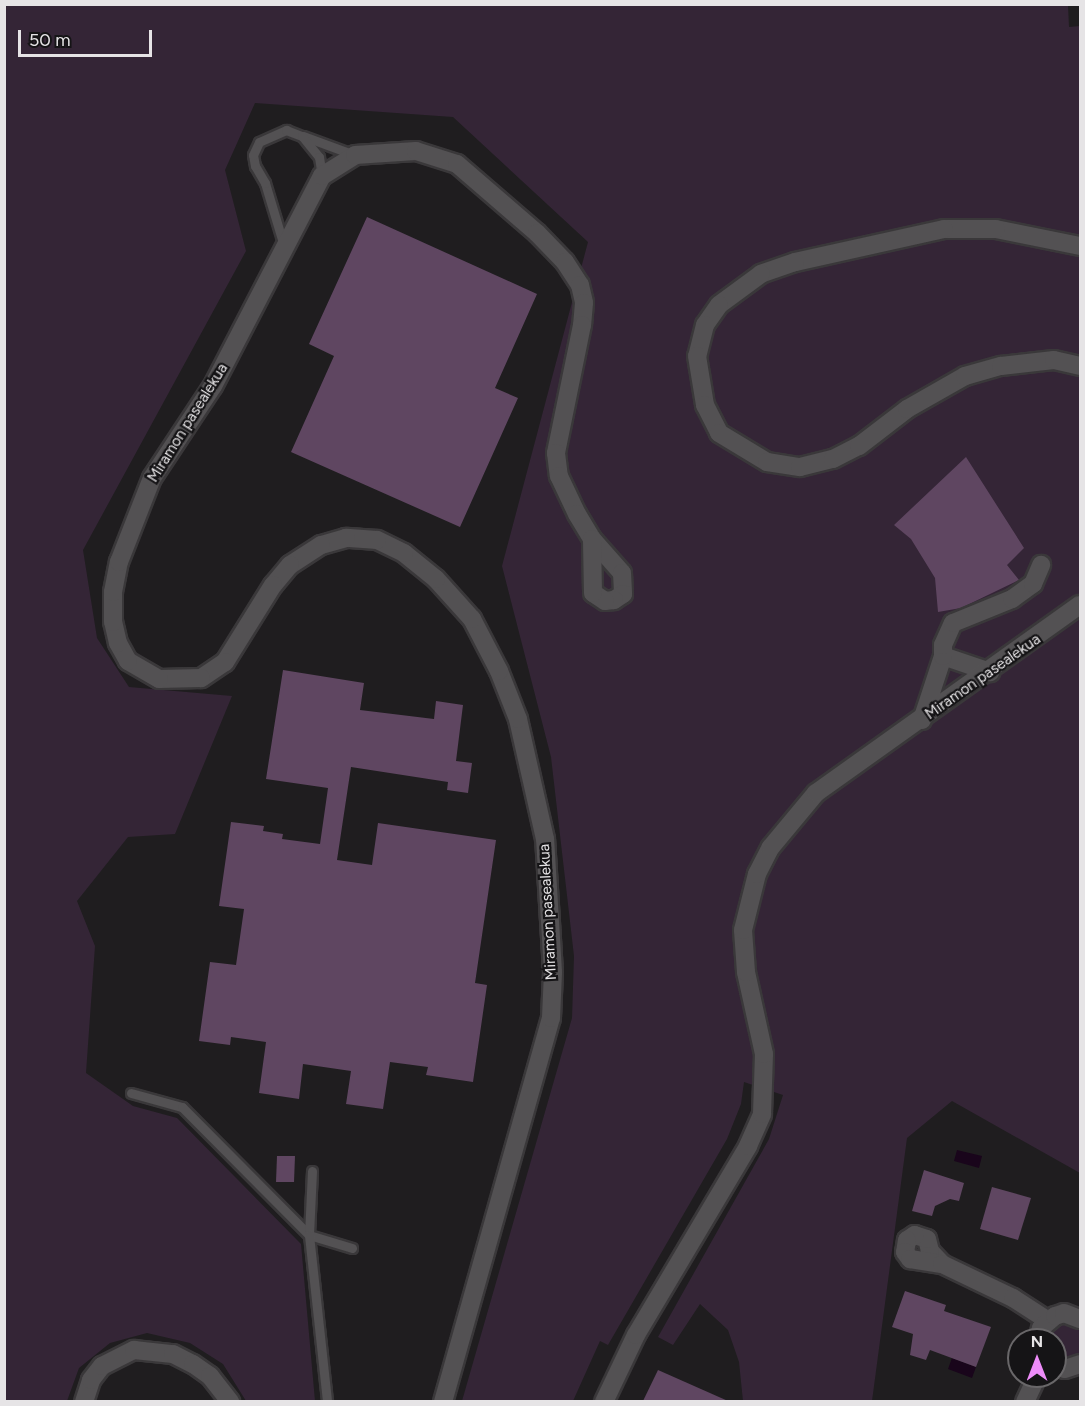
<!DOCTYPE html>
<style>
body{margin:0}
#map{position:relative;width:1085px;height:1406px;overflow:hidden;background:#1f1d1f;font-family:Figtree,sans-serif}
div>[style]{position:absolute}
.green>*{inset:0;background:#342536}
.water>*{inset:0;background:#19051b}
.building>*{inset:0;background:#5f4661}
.roads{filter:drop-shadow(2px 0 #3a383a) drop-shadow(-2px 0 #3a383a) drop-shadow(0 2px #3a383a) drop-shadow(0 -2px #3a383a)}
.lane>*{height:9px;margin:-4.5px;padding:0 4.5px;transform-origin:4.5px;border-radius:4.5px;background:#535153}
.street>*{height:18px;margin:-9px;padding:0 9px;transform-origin:9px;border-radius:9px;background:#535153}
span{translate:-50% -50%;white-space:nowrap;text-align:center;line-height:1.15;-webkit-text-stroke:4.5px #151416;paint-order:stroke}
.street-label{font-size:15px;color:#e6e4e6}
.frame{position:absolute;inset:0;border:6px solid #e6e4e6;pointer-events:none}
.north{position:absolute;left:1007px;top:1328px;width:60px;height:60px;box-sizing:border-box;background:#151416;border:2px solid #696769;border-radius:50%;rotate:0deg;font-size:16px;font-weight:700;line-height:24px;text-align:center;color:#e6e4e6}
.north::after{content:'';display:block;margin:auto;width:21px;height:27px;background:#ed8cf9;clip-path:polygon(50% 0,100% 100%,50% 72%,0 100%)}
.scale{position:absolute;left:18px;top:30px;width:134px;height:27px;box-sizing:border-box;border:3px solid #e6e4e6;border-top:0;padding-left:8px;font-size:18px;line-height:21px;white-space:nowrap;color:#e6e4e6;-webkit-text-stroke:4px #151416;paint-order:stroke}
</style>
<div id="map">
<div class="green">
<i style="clip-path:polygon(5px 5px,1068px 5px,1069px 27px,1080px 26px,1080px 1173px,952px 1101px,907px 1138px,872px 1401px,743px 1401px,739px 1362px,728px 1330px,700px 1304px,673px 1345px,658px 1337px,769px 1139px,783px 1095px,744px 1082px,741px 1104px,727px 1139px,608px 1345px,600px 1341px,573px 1401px,462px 1401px,572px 1018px,574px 956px,551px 757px,502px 566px,588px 242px,453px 117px,255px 103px,225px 170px,246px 251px,83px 550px,97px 638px,129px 687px,232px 696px,175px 834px,128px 837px,77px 901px,95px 946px,86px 1073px,133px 1106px,177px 1118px,301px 1244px,315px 1401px,246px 1401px,223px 1364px,190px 1343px,147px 1333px,110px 1343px,79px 1368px,67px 1401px,5px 1402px)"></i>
<i style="clip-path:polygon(1058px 1324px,1070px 1324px,1080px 1331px,1080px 1352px,1074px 1358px,1055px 1357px,1055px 1340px,1047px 1340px)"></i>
</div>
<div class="water">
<i style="clip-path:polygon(957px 1150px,982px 1156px,979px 1168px,954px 1161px)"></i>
<i style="clip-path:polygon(952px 1358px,976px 1367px,972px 1378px,948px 1369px)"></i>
</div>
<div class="building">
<i style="clip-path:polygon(367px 217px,537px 294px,495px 388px,518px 398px,460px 527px,291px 452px,334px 356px,309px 344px)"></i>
<i style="clip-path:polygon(966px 457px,1024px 548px,1007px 565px,1019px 580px,961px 608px,938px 612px,935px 578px,911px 539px,894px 525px)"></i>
<i style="clip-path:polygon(283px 670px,364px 683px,360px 710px,434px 719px,436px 701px,463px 705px,456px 761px,472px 763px,468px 793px,447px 790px,448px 782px,351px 767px,337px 860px,372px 865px,378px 823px,496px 840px,475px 983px,487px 985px,473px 1082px,426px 1075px,428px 1067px,390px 1062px,383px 1109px,346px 1104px,351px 1071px,303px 1064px,299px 1099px,259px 1093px,266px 1042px,231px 1037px,230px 1045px,199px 1041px,210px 962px,236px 965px,244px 909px,219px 906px,231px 822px,264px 826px,263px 831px,283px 834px,282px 839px,320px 844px,328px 788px,266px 779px)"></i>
<i style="clip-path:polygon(277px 1156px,295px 1156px,294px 1182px,276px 1182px)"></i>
<i style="clip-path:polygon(924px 1170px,964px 1183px,959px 1201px,950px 1199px,935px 1206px,932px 1216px,912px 1211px)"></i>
<i style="clip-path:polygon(992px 1187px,1031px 1198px,1018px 1240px,980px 1229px)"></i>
<i style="clip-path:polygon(905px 1291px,946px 1305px,944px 1311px,991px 1327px,976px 1367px,930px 1350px,926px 1360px,910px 1355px,913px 1334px,892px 1327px)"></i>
<i style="clip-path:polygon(658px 1370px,728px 1401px,643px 1401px)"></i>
</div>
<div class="roads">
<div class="lane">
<i style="left:303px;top:136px;width:55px;rotate:20.1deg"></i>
<i style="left:284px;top:246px;width:66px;rotate:-106.8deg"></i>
<i style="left:265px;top:183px;width:20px;rotate:-120deg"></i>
<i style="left:255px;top:166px;width:11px;rotate:-100deg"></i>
<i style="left:253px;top:155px;width:14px;rotate:-65deg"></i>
<i style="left:259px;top:142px;width:30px;rotate:-24deg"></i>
<i style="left:286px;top:130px;width:17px;rotate:21deg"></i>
<i style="left:302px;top:136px;width:27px;rotate:51deg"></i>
<i style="left:319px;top:157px;width:19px;rotate:81deg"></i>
<i style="left:131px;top:1093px;width:53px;rotate:15.4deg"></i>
<i style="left:182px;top:1107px;width:180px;rotate:45.2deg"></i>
<i style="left:309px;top:1235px;width:45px;rotate:16.8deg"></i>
<i style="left:312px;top:1171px;width:64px;rotate:92.7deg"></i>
<i style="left:309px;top:1235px;width:168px;rotate:83.8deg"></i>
</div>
<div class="street">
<i style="left:1080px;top:246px;width:86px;rotate:-168.6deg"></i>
<i style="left:996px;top:229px;width:52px;rotate:180deg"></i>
<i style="left:944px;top:229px;width:153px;rotate:167.5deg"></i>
<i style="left:795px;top:262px;width:36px;rotate:161deg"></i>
<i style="left:761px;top:274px;width:52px;rotate:143.6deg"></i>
<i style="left:719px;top:305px;width:24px;rotate:125deg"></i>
<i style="left:705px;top:325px;width:32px;rotate:104deg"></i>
<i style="left:697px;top:356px;width:50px;rotate:80.7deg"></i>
<i style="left:705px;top:405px;width:31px;rotate:63deg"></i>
<i style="left:719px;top:433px;width:56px;rotate:31.1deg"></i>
<i style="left:767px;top:462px;width:33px;rotate:9deg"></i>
<i style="left:800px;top:467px;width:34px;rotate:-14deg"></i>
<i style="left:833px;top:459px;width:29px;rotate:-27deg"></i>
<i style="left:859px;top:446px;width:61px;rotate:-37.6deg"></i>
<i style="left:907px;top:409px;width:67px;rotate:-29.6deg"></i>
<i style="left:965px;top:376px;width:37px;rotate:-16deg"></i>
<i style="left:1001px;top:366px;width:53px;rotate:-6.5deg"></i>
<i style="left:1054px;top:360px;width:27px;rotate:13deg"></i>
<i style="left:943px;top:656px;width:50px;rotate:18.8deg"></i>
<i style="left:922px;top:720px;width:67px;rotate:-71.8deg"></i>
<i style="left:943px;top:656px;width:11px;rotate:-90deg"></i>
<i style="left:943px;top:645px;width:24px;rotate:-66deg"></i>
<i style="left:953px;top:623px;width:64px;rotate:-22.1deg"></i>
<i style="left:1012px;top:599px;width:26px;rotate:-36deg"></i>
<i style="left:1033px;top:584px;width:21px;rotate:-67deg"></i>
<i style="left:942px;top:1264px;width:18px;rotate:-133deg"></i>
<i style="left:930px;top:1251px;width:12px;rotate:-104deg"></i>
<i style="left:927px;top:1239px;width:13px;rotate:-162deg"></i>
<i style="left:915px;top:1235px;width:9px;rotate:148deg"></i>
<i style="left:907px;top:1240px;width:12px;rotate:99deg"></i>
<i style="left:905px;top:1252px;width:9px;rotate:54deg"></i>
<i style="left:910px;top:1259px;width:32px;rotate:9deg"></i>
<i style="left:942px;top:1264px;width:79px;rotate:25.6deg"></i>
<i style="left:1013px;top:1298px;width:40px;rotate:32.9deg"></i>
<i style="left:1038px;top:1340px;width:12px;rotate:-76deg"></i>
<i style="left:1041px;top:1328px;width:18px;rotate:-41deg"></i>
<i style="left:1055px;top:1316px;width:9px;rotate:-18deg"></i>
<i style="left:1064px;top:1313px;width:17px;rotate:21deg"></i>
<i style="left:1055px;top:1366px;width:10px;rotate:17deg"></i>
<i style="left:1065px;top:1369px;width:16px;rotate:-18deg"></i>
<i style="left:84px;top:1402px;width:23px;rotate:-72deg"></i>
<i style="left:91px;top:1380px;width:18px;rotate:-52deg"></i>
<i style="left:102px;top:1366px;width:36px;rotate:-27deg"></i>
<i style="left:134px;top:1350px;width:39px;rotate:6deg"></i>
<i style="left:173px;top:1354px;width:22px;rotate:27deg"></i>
<i style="left:193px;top:1364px;width:21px;rotate:35deg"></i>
<i style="left:210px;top:1376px;width:33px;rotate:52deg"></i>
<i style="left:443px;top:1402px;width:399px;rotate:-74.3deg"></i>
<i style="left:551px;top:1018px;width:46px;rotate:-87.5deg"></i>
<i style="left:553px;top:972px;width:133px;rotate:-93.4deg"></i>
<i style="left:545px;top:839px;width:123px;rotate:-102.7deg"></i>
<i style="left:518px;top:719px;width:52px;rotate:-111.6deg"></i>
<i style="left:499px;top:671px;width:59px;rotate:-117.4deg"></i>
<i style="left:472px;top:619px;width:54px;rotate:-132deg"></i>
<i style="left:436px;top:579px;width:41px;rotate:-140.9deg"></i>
<i style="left:404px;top:553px;width:30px;rotate:-154deg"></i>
<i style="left:377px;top:540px;width:31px;rotate:-176deg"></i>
<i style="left:346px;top:538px;width:26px;rotate:164deg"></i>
<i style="left:321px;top:545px;width:37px;rotate:147deg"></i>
<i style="left:290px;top:565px;width:26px;rotate:130deg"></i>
<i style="left:273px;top:585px;width:91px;rotate:121.9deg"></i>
<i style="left:225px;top:662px;width:29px;rotate:146deg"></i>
<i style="left:201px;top:678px;width:42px;rotate:178.6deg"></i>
<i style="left:159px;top:679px;width:36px;rotate:-150deg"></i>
<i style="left:128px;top:661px;width:21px;rotate:-119deg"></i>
<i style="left:118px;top:643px;width:22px;rotate:-103deg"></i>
<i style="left:113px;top:622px;width:30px;rotate:-90deg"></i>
<i style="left:113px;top:592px;width:31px;rotate:-79deg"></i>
<i style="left:119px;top:562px;width:90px;rotate:-68.6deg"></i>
<i style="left:152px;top:478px;width:110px;rotate:-56.5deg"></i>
<i style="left:213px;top:386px;width:237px;rotate:-62.6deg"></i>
<i style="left:322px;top:176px;width:39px;rotate:-32deg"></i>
<i style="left:355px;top:155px;width:61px;rotate:-3.8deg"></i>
<i style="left:416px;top:151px;width:43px;rotate:17.6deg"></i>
<i style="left:457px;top:164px;width:106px;rotate:40.8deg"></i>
<i style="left:537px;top:233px;width:40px;rotate:46deg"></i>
<i style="left:565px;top:262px;width:27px;rotate:57deg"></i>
<i style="left:580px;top:285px;width:18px;rotate:77deg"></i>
<i style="left:584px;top:303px;width:22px;rotate:95deg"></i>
<i style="left:582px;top:325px;width:131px;rotate:101.5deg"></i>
<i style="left:556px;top:453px;width:23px;rotate:83deg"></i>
<i style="left:559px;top:476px;width:42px;rotate:64.7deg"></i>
<i style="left:577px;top:514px;width:29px;rotate:59deg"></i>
<i style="left:592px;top:539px;width:45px;rotate:48.6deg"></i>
<i style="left:622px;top:573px;width:21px;rotate:87deg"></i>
<i style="left:623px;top:594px;width:11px;rotate:146deg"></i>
<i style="left:614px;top:600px;width:9px;rotate:174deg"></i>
<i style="left:605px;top:601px;width:14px;rotate:-146deg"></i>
<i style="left:593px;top:593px;width:54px;rotate:-91.1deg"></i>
<i style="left:604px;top:1402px;width:74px;rotate:-64.5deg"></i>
<i style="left:636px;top:1335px;width:220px;rotate:-59.3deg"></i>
<i style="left:748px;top:1146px;width:35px;rotate:-66deg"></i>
<i style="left:762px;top:1114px;width:60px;rotate:-88.1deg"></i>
<i style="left:764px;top:1054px;width:84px;rotate:-102.4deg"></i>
<i style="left:746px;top:972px;width:42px;rotate:-94.1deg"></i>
<i style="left:743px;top:930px;width:58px;rotate:-76deg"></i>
<i style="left:757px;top:874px;width:30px;rotate:-63deg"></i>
<i style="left:771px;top:847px;width:70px;rotate:-50.2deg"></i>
<i style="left:816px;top:793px;width:324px;rotate:-35.5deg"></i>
<i style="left:1025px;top:1402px;width:29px;rotate:-65deg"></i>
</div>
</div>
<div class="street-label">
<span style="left:188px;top:423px;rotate:-58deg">Miramon pasealekua</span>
<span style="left:983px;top:677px;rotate:-35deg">Miramon pasealekua</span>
<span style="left:548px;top:912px;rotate:-93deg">Miramon pasealekua</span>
</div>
<div class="frame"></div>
<div class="north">N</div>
<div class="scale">50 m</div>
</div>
